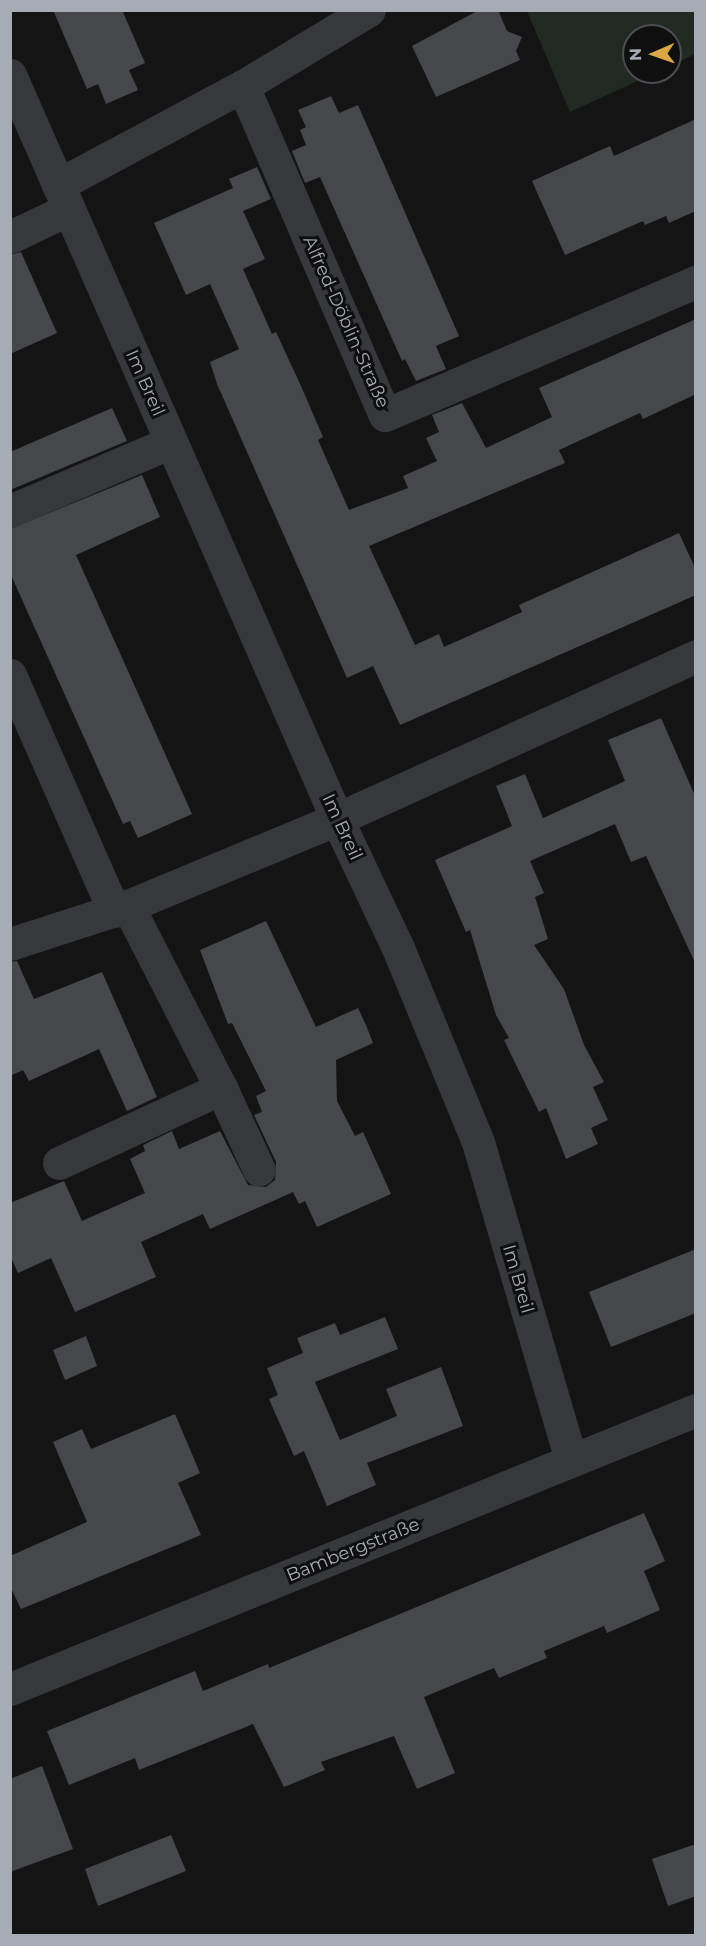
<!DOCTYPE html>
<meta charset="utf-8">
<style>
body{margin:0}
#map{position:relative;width:706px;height:1946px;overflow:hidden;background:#141415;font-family:Montserrat,sans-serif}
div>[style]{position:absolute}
.green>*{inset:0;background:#222923}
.building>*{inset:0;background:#46474a}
.minor>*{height:33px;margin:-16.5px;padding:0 16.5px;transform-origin:16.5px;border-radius:16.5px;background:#37383b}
span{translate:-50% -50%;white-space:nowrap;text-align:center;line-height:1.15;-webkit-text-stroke:6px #0f0f10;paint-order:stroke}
.street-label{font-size:18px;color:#a7abb4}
.frame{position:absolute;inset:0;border:12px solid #a7abb4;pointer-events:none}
.north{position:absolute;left:622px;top:24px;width:60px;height:60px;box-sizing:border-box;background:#0f0f10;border:2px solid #4c4d52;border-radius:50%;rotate:268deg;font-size:16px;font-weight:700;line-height:24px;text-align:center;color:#a7abb4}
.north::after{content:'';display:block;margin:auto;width:21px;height:27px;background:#dba746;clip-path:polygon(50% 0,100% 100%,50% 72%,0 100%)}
</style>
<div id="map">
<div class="green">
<i style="clip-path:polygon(527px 11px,695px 11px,695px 54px,670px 66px,670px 36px,634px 36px,634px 72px,657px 72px,570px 112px)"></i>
</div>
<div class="building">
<i style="clip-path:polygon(53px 10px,122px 10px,145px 63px,129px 70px,138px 90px,106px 104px,98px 84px,87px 89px)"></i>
<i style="clip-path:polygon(479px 10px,498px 10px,507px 31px,522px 37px,516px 51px,520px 60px,436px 97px,412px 46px)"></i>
<i style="clip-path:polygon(331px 96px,339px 113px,358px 105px,459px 336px,436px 346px,446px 369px,416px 381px,405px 359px,402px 361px,320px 177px,305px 183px,292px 151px,306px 145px,300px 130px,306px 127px,298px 110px)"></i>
<i style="clip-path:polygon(696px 119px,696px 211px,669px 223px,666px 216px,645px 225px,643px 221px,565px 255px,532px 181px,610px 146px,614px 156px)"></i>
<i style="clip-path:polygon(257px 167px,271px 199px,243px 211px,265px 259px,243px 269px,272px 334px,276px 332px,301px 386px,323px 437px,318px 440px,349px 510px,408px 488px,403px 476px,437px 461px,426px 438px,439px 432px,432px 415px,462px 403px,486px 448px,552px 417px,539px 388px,696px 319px,696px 394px,643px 419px,640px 413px,559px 450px,565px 463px,369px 546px,415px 645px,439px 634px,444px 647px,522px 612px,519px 605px,679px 533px,696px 570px,696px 595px,400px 725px,373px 666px,347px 678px,217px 384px,210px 362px,239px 349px,210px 284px,186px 295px,154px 223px,233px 188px,229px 179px)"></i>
<i style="clip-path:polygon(21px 252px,57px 333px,10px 354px,10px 255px)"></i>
<i style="clip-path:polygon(112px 408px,127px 441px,10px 490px,10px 452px)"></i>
<i style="clip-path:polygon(142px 475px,160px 517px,76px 555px,192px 814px,138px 838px,130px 821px,123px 824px,10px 573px,10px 529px)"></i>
<i style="clip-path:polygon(661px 718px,696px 798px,696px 965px,646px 856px,631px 862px,615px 824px,530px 861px,544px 893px,535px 897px,548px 939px,534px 945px,564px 989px,584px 1045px,604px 1082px,593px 1087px,608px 1120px,591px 1128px,598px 1144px,566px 1159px,546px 1108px,539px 1112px,504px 1040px,509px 1038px,496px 1015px,470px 930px,466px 932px,435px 860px,512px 826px,496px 786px,525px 774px,543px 818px,625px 781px,608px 740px)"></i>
<i style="clip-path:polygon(266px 921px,316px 1027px,358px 1008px,366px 1025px,373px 1043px,336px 1060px,337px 1101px,355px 1136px,363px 1132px,391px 1194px,317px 1227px,305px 1201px,299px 1204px,293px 1192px,210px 1229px,203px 1214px,141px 1242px,156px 1277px,75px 1312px,51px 1258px,18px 1273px,10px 1255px,10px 1203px,64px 1181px,82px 1221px,145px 1193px,130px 1159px,145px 1151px,143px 1145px,172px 1131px,179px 1149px,220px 1131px,248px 1185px,266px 1187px,275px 1180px,276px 1162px,254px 1115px,262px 1112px,256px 1096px,266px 1091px,232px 1023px,228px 1024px,200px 950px)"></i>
<i style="clip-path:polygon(17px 961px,34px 999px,102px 972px,157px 1097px,127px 1111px,99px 1049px,29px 1081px,23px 1070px,10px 1076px,10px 962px)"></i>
<i style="clip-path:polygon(696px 1249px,696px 1313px,611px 1347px,589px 1292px)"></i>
<i style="clip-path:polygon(385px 1317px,398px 1349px,315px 1382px,340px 1440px,397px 1416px,386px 1389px,441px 1367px,463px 1426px,367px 1463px,376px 1485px,327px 1506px,304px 1451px,294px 1456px,269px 1399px,278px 1395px,267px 1368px,303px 1353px,297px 1338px,335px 1323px,340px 1335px)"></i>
<i style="clip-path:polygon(86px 1336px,97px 1366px,65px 1380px,53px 1350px)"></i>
<i style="clip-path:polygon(175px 1414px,200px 1473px,178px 1483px,201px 1535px,21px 1609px,10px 1586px,10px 1556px,87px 1522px,53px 1442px,82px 1429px,91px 1449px)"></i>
<i style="clip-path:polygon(644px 1513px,665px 1561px,644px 1571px,660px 1610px,607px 1633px,604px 1626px,544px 1651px,547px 1658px,499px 1678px,494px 1668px,424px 1697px,455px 1773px,417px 1789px,394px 1736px,321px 1762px,325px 1770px,284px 1787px,253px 1724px,139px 1770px,135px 1758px,69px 1785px,47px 1731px,195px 1671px,203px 1691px,268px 1664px,269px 1668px)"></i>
<i style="clip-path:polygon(42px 1766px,73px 1849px,10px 1872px,10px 1779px)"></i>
<i style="clip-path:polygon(171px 1835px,186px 1871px,98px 1906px,85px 1869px)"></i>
<i style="clip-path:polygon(696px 1844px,696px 1896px,668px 1906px,652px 1859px)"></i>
</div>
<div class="minor">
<i style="left:10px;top:75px;width:813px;rotate:66.27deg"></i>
<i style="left:337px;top:819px;width:143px;rotate:64.7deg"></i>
<i style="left:398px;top:948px;width:210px;rotate:67.6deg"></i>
<i style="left:478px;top:1142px;width:332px;rotate:73.7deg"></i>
<i style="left:243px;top:86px;width:358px;rotate:66.7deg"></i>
<i style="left:385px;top:415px;width:338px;rotate:-23.2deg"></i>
<i style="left:58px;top:185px;width:210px;rotate:-28.2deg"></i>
<i style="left:243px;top:86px;width:147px;rotate:-31.1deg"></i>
<i style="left:10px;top:237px;width:65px;rotate:-25.4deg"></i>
<i style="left:10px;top:511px;width:175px;rotate:-23.2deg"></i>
<i style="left:10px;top:675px;width:258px;rotate:66.2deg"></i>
<i style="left:10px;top:944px;width:124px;rotate:-17.9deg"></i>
<i style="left:128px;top:906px;width:226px;rotate:-22.6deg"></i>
<i style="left:337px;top:819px;width:394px;rotate:-24.4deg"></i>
<i style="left:221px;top:1088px;width:90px;rotate:65.1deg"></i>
<i style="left:59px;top:1163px;width:179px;rotate:-24.8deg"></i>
<i style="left:221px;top:1088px;width:204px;rotate:-117.1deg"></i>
<i style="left:10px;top:1689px;width:741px;rotate:-22.13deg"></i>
</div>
<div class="street-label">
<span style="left:346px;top:322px;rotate:66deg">Alfred-Döblin-Straße</span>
<span style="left:145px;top:383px;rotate:66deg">Im Breil</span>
<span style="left:342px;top:827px;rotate:65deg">Im Breil</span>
<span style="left:518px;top:1279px;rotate:74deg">Im Breil</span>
<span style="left:353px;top:1550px;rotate:-22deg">Bambergstraße</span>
</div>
<div class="frame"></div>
<div class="north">N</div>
</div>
